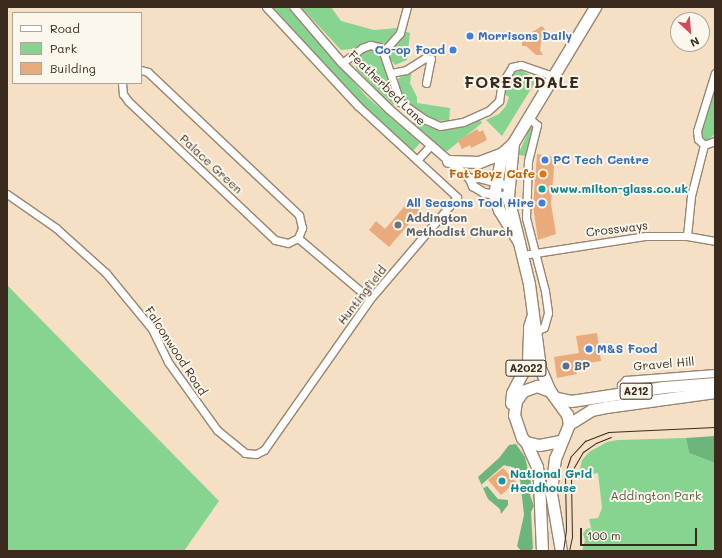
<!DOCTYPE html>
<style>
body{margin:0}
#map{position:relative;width:722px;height:558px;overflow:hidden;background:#f5e0c5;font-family:Mali,sans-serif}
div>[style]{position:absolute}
.green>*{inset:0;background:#87d491}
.forest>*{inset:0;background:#6db67b}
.building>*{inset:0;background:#e9ab7b}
.roads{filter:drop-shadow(1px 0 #988572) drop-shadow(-1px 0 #988572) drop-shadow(0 1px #988572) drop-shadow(0 -1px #988572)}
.minor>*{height:7px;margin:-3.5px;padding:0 3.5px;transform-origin:3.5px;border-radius:3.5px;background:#fff}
.tertiary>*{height:8px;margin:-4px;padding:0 4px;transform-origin:4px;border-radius:4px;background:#fff}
.primary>*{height:11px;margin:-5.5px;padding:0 5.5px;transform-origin:5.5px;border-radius:5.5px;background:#fff}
.tram>*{height:1px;margin:-0.5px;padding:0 0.5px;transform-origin:0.5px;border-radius:0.5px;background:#3b2a1e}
.dots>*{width:11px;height:11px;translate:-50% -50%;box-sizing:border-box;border:2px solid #fbf7ec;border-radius:50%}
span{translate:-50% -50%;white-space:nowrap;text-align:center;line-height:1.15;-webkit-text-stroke:4px #fbf7ec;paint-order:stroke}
.shield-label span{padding:1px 3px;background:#fbf7ec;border:1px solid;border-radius:3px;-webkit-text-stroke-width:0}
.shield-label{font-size:11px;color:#3b2a1e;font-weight:700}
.shop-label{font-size:12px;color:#366cbe;font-weight:700}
.left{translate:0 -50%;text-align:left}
.right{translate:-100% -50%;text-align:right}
.street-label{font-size:12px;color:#3b2a1e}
.food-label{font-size:12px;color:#c56008;font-weight:700}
.culture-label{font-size:12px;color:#0d838f;font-weight:700}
.worship-label{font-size:12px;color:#5b616d;font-weight:700}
.service-label{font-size:12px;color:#4e5e75;font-weight:700}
.park-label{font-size:12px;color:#525d40}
.district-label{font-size:16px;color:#3b2a1e;font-weight:700;letter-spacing:1px}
.frame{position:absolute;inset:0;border:8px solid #3b2a1e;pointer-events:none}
.legend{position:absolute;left:12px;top:12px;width:130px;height:72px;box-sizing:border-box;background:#fbf7ec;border:1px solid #aea59a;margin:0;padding:5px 7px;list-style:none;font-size:12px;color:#3b2a1e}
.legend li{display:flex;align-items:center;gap:8px;height:20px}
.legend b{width:20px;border:1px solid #aea59a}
.north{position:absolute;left:670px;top:12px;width:40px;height:40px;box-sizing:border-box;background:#fbf7ec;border:1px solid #aea59a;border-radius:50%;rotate:154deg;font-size:11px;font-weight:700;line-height:16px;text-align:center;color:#3b2a1e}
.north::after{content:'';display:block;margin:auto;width:14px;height:18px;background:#d1495b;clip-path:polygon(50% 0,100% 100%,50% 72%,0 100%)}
.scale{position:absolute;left:580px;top:528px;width:117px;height:18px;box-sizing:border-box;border:2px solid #3b2a1e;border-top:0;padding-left:5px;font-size:12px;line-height:14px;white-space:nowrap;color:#3b2a1e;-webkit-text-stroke:3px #fbf7ec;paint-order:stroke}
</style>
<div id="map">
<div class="green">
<i style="clip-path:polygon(273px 7px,287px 7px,367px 97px,420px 143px,413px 151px,359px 103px)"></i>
<i style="clip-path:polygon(301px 7px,331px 7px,341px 21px,374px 30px,398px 28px,386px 44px,369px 42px,352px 49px,341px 50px)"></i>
<i style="clip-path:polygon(404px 31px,410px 33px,407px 60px,395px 65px,390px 59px,390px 52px)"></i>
<i style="clip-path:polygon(370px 49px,381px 54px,396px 103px,393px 105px,356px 69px,357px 57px,364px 50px)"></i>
<i style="clip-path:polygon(412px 69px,410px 83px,417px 97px,417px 103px,450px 108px,449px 121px,432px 120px,403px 100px,398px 79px)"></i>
<i style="clip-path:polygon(521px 70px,533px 77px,534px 84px,502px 136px,486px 120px,499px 114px,506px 106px,509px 97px,505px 95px,506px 85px,509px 75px)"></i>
<i style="clip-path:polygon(715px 85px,715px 134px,707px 141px,701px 139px,700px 131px)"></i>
<i style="clip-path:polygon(479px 118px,482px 123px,446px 152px,413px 123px,415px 120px,429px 127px,448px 129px)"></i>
<i style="clip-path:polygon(532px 123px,534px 129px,526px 156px,518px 155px)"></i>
<i style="clip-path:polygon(7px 285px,219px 501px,184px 551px,7px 551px)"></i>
<i style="clip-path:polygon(686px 438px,689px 453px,715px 463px,715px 551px,582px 551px,585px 540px,583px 534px,586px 529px,591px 528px,589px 519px,598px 518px,602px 508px,598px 473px,578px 477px,582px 460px,589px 452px,607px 442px,618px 440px)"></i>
</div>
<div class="forest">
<i style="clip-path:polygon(715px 436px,715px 463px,689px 453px,686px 438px)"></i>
<i style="clip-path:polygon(516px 444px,525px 457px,531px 483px,532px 492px,530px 495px,534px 506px,531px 512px,533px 548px,531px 551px,521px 551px,517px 546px,524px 515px,520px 479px,515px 468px,504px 465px,481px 485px,484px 488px,487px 486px,498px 499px,508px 500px,508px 505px,501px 514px,500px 509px,488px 499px,478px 477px,499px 458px,509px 445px)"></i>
</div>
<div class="building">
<i style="clip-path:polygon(542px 26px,549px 34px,542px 36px,540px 50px,543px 55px,536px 55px,526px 46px,522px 46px,522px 36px,534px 37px,532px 32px)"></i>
<i style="clip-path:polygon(477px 129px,479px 132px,483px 130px,487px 140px,471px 148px,470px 145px,462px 149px,458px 141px)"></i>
<i style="clip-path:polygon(537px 154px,555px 157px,551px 204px,556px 234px,538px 240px,533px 206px)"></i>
<i style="clip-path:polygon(409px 201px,420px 211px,389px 247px,369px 230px,376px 221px,385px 229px)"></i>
<i style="clip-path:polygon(597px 333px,601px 361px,576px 365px,577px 374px,557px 378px,554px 357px,579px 353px,576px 336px)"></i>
<i style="clip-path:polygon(503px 468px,516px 482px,501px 495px,488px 480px)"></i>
</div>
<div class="roads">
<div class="minor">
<i style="left:383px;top:52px;width:25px;rotate:-48deg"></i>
<i style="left:400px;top:33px;width:27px;rotate:-75deg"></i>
<i style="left:342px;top:63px;width:25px;rotate:-37deg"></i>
<i style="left:362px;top:48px;width:9px;rotate:-21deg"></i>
<i style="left:370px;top:45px;width:9px;rotate:13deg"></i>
<i style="left:379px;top:47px;width:6px;rotate:51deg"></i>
<i style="left:383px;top:52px;width:53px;rotate:71.2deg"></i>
<i style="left:400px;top:102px;width:29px;rotate:35deg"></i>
<i style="left:424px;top:119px;width:17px;rotate:24deg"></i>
<i style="left:440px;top:126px;width:23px;rotate:-10deg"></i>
<i style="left:463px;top:122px;width:27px;rotate:-24deg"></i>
<i style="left:488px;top:111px;width:15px;rotate:-42deg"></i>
<i style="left:499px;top:101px;width:18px;rotate:-81deg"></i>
<i style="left:502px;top:83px;width:19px;rotate:-58deg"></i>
<i style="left:512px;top:67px;width:9px;rotate:-13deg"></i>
<i style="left:521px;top:65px;width:34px;rotate:19deg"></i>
<i style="left:391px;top:73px;width:15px;rotate:-11deg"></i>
<i style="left:406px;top:70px;width:22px;rotate:-32deg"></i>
<i style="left:425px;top:58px;width:6px;rotate:9deg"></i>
<i style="left:122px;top:83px;width:11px;rotate:85deg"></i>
<i style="left:123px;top:94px;width:9px;rotate:54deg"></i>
<i style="left:128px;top:101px;width:202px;rotate:43.4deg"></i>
<i style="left:275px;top:240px;width:13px;rotate:13deg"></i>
<i style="left:288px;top:243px;width:11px;rotate:-27deg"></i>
<i style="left:298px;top:238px;width:11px;rotate:-68deg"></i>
<i style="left:302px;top:228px;width:13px;rotate:-103deg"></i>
<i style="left:299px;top:215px;width:208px;rotate:-136.6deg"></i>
<i style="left:148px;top:72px;width:7px;rotate:-164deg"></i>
<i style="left:426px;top:83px;width:25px;rotate:-79deg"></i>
<i style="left:528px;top:117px;width:12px;rotate:42deg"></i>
<i style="left:537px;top:125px;width:37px;rotate:104deg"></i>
<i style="left:528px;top:161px;width:57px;rotate:92deg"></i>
<i style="left:526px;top:218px;width:75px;rotate:75.4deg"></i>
<i style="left:545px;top:291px;width:22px;rotate:82deg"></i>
<i style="left:548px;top:313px;width:15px;rotate:106deg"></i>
<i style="left:544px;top:327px;width:8px;rotate:150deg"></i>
<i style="left:704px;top:145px;width:8px;rotate:-135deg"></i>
<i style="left:698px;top:139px;width:8px;rotate:-97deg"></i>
<i style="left:697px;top:131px;width:61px;rotate:-72.8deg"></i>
<i style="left:704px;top:145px;width:12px;rotate:-20deg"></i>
<i style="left:417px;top:160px;width:21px;rotate:-47deg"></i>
<i style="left:7px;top:194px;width:60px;rotate:34.8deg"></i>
<i style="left:56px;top:228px;width:67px;rotate:42deg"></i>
<i style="left:106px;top:273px;width:72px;rotate:50.6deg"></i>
<i style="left:152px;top:329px;width:37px;rotate:64deg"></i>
<i style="left:168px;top:362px;width:84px;rotate:54.2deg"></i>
<i style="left:217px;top:430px;width:36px;rotate:39deg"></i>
<i style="left:245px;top:453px;width:11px;rotate:5deg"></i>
<i style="left:256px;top:454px;width:9px;rotate:-27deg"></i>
<i style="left:264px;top:450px;width:184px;rotate:-54.9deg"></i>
<i style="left:370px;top:299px;width:134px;rotate:-49.5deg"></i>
<i style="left:457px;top:197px;width:134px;rotate:-137.4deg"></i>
<i style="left:358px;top:106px;width:135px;rotate:-132.9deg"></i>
<i style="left:687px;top:236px;width:40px;rotate:-84.3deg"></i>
<i style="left:691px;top:196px;width:53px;rotate:-75.7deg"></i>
<i style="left:298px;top:238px;width:94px;rotate:40.3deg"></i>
<i style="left:529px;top:254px;width:117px;rotate:-8.8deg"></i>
<i style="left:645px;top:236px;width:42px"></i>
<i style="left:687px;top:236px;width:28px;rotate:10deg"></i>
<i style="left:621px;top:393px;width:8px;rotate:-90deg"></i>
<i style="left:621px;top:385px;width:7px;rotate:-45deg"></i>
<i style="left:626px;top:380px;width:89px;rotate:-4.5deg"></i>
</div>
<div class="tertiary">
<i style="left:294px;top:7px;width:74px;rotate:49.4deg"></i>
<i style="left:342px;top:63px;width:66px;rotate:44.4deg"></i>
<i style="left:389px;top:109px;width:107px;rotate:40.8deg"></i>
<i style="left:470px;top:179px;width:8px;rotate:67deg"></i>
<i style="left:473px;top:186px;width:13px;rotate:32deg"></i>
<i style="left:484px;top:193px;width:24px;rotate:9deg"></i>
<i style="left:470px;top:179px;width:9px;rotate:-6deg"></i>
<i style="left:479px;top:178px;width:30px;rotate:15deg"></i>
</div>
<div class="primary">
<i style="left:513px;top:143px;width:54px;rotate:95.3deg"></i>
<i style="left:508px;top:197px;width:89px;rotate:76.4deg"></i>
<i style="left:529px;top:284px;width:85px;rotate:82.5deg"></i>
<i style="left:540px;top:368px;width:25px;rotate:67deg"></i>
<i style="left:448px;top:161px;width:31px;rotate:2deg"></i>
<i style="left:479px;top:162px;width:25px;rotate:-21deg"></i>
<i style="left:519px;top:242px;width:38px;rotate:-122deg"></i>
<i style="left:499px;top:210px;width:16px;rotate:-108deg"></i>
<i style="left:494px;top:195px;width:43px;rotate:-79.2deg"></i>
<i style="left:502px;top:153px;width:15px;rotate:-42deg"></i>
<i style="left:513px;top:143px;width:159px;rotate:-58.9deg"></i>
<i style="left:557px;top:398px;width:14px;rotate:12deg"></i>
<i style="left:571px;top:401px;width:94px;rotate:-8.6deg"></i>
<i style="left:664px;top:387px;width:51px;rotate:-4.5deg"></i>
<i style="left:511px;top:403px;width:10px;rotate:-84deg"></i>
<i style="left:512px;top:393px;width:35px;rotate:-63deg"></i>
<i style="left:528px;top:362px;width:35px;rotate:-88deg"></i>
<i style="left:529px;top:327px;width:10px;rotate:-73deg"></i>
<i style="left:569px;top:424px;width:26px;rotate:-32deg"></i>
<i style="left:591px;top:410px;width:15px;rotate:-11deg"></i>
<i style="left:606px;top:407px;width:110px;rotate:-7.8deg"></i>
<i style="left:560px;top:441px;width:21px;rotate:169deg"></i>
<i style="left:539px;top:445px;width:13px;rotate:-167deg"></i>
<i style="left:526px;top:442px;width:6px;rotate:-135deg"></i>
<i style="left:522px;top:438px;width:24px;rotate:-109deg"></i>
<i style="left:514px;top:415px;width:14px;rotate:-82deg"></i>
<i style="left:516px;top:401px;width:12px;rotate:-55deg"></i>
<i style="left:523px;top:391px;width:15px;rotate:-20deg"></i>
<i style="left:537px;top:386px;width:14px;rotate:21deg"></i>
<i style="left:550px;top:391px;width:29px;rotate:54deg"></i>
<i style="left:567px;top:414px;width:10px;rotate:79deg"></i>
<i style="left:569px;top:424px;width:37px;rotate:112deg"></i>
<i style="left:555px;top:458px;width:35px;rotate:97deg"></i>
<i style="left:551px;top:493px;width:59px;rotate:80.2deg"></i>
<i style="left:526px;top:442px;width:27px;rotate:66deg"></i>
<i style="left:537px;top:467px;width:15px;rotate:82deg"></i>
<i style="left:539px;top:482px;width:69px;rotate:87.5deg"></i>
</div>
</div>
<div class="tram">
<i style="left:563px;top:551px;width:21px;rotate:-82deg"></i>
<i style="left:566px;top:530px;width:57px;rotate:-91deg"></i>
<i style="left:565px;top:473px;width:18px;rotate:-71deg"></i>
<i style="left:571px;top:456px;width:21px;rotate:-47deg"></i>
<i style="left:585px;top:441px;width:25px;rotate:-21deg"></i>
<i style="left:608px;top:432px;width:107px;rotate:-2.7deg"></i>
<i style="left:569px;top:551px;width:14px;rotate:-78deg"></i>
<i style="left:572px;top:537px;width:58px;rotate:-91deg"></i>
<i style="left:571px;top:479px;width:10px;rotate:-79deg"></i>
<i style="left:573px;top:469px;width:20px;rotate:-60deg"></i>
<i style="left:583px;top:452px;width:16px;rotate:-35deg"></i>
<i style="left:596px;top:443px;width:16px;rotate:-22deg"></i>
</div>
<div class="dots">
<i style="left:470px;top:36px;background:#3f7fe0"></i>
<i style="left:453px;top:50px;background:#3f7fe0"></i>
<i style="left:545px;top:160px;background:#3f7fe0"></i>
<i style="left:543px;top:174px;background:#e8710a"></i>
<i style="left:542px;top:189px;background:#0f9aa8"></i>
<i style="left:542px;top:203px;background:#3f7fe0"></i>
<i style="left:398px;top:225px;background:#6b7280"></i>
<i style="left:589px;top:349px;background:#3f7fe0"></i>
<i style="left:566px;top:366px;background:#5c6f8a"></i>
<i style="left:502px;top:481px;background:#0f9aa8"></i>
</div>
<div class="shield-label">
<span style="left:526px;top:368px">A2022</span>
<span style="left:636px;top:391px">A212</span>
</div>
<div class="shop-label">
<span class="left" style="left:478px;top:36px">Morrisons Daily</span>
<span class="right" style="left:445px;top:50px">Co-op Food</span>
<span class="left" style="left:553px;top:160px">PC Tech Centre</span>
<span class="right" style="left:534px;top:203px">All Seasons Tool Hire</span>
<span class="left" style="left:597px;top:349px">M&amp;S Food</span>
</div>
<div class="street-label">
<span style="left:387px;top:88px;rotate:44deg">Featherbed Lane</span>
<span style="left:211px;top:164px;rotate:43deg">Palace Green</span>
<span style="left:617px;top:229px;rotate:-7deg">Crossways</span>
<span style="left:362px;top:295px;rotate:-52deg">Huntingfield</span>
<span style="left:176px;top:351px;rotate:57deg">Falconwood Road</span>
<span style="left:664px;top:364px;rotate:-5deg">Gravel Hill</span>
</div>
<div class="food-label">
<span class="right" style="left:535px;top:174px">Fat Boyz Cafe</span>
</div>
<div class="culture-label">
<span class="left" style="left:550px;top:189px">www.milton-glass.co.uk</span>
<span class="left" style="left:510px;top:481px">National Grid<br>Headhouse</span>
</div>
<div class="worship-label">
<span class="left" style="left:406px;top:225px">Addington<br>Methodist Church</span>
</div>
<div class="service-label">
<span class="left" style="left:574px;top:366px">BP</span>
</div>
<div class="park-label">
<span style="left:656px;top:496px">Addington Park</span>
</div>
<div class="district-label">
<span style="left:522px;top:82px">FORESTDALE</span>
</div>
<div class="frame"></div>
<ul class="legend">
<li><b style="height:5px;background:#fff"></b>Road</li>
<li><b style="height:11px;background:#87d491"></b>Park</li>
<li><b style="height:11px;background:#e9ab7b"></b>Building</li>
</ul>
<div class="north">N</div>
<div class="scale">100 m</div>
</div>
